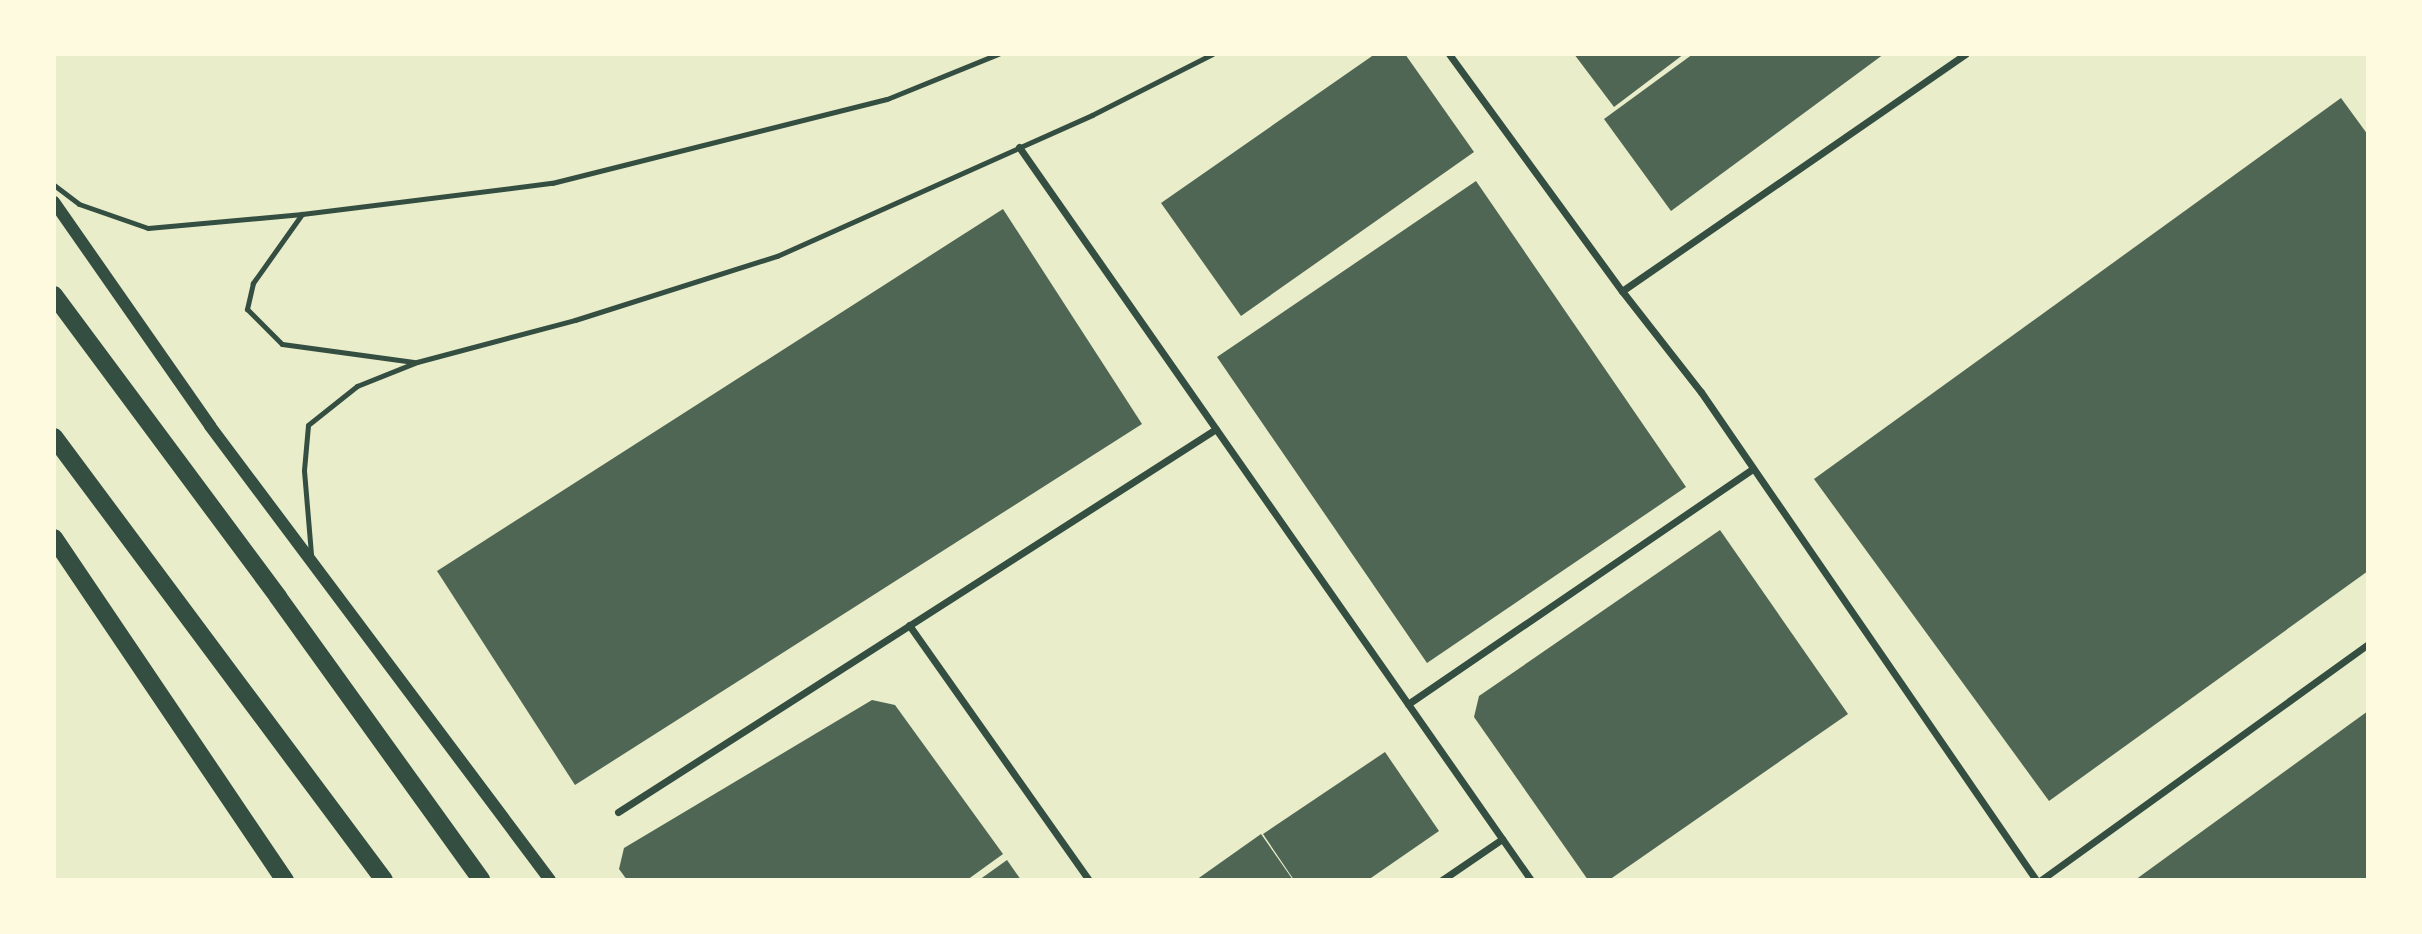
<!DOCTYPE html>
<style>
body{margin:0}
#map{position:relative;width:2422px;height:934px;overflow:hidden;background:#e9edc9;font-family:"Noto Serif",serif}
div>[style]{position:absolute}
.building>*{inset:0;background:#4f6655}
.service>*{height:5px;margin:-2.5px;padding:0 2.5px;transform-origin:2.5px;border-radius:2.5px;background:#344e41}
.minor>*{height:7px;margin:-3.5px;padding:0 3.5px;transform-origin:3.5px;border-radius:3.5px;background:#344e41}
.tertiary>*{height:12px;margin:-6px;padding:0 6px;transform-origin:6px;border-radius:6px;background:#344e41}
.primary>*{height:18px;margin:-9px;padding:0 9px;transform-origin:9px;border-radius:9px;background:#344e41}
span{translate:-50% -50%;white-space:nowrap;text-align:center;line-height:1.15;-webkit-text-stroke:5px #fefae0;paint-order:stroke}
.frame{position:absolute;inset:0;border:56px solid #fefae0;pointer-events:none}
</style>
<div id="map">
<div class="building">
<i style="clip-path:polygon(1375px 54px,1405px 54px,1474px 152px,1241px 316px,1161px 203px)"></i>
<i style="clip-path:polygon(1574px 54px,1684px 54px,1614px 107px)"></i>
<i style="clip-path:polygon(1693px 54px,1884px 54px,1671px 211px,1604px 119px)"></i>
<i style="clip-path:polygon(2341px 98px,2368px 135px,2368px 571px,2049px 801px,1814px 479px)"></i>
<i style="clip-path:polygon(1476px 181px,1686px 487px,1427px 663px,1217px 357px)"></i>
<i style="clip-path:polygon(1003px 209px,1142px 424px,575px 785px,437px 571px)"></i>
<i style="clip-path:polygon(1720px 530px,1848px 714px,1609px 880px,1588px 880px,1474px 717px,1479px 696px)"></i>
<i style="clip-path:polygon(872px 700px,895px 705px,1003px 854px,967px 880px,627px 880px,619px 869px,624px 848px)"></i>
<i style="clip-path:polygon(2368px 711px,2368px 880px,2135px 880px)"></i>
<i style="clip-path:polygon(1385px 752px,1439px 831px,1368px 880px,1294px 880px,1263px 834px)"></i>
<i style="clip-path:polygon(1261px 834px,1293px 880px,1196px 880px)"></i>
<i style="clip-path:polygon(1007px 860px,1021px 880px,979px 880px)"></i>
</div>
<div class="service">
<i style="left:54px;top:185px;width:31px;rotate:37deg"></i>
<i style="left:79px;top:204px;width:73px;rotate:19.2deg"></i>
<i style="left:148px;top:228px;width:155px;rotate:-5.2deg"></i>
<i style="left:302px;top:214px;width:252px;rotate:-7.1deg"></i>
<i style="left:552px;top:183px;width:345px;rotate:-14.1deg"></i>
<i style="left:887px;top:99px;width:120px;rotate:-22.1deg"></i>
<i style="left:302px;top:214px;width:85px;rotate:125.4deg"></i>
<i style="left:253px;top:283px;width:27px;rotate:103deg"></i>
<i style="left:247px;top:309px;width:49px;rotate:45deg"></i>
<i style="left:282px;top:344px;width:133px;rotate:7.8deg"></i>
<i style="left:311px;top:554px;width:84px;rotate:-94.8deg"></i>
<i style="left:304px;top:470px;width:45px;rotate:-84.9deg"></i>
<i style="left:308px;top:425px;width:63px;rotate:-38.5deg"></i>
<i style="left:357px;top:386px;width:65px;rotate:-21.8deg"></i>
<i style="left:417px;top:362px;width:163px;rotate:-14.9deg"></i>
<i style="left:575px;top:320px;width:212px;rotate:-17.6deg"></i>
<i style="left:777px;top:256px;width:345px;rotate:-24.1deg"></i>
<i style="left:1092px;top:115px;width:135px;rotate:-26.9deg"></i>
</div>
<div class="minor">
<i style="left:1449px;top:54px;width:293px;rotate:53.9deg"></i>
<i style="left:1622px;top:291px;width:128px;rotate:52deg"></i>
<i style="left:1701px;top:392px;width:592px;rotate:55.53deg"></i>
<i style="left:1019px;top:147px;width:894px;rotate:55.07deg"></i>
<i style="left:1622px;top:291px;width:417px;rotate:-34.6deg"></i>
<i style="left:909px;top:625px;width:312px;rotate:54.8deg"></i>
<i style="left:1408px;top:704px;width:417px;rotate:-34.3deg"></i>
<i style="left:618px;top:812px;width:710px;rotate:-32.64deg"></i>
<i style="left:1442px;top:880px;width:73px;rotate:-34.3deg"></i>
<i style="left:2041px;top:880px;width:403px;rotate:-35.8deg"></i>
</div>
<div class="tertiary">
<i style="left:54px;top:202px;width:273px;rotate:55.1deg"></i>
<i style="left:210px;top:426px;width:567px;rotate:53.17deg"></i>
</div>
<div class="primary">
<i style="left:54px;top:295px;width:376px;rotate:53.4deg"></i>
<i style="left:278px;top:597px;width:348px;rotate:54.3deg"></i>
<i style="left:54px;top:437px;width:552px;rotate:53.32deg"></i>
<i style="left:54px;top:538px;width:413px;rotate:56deg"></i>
</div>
<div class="frame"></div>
</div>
